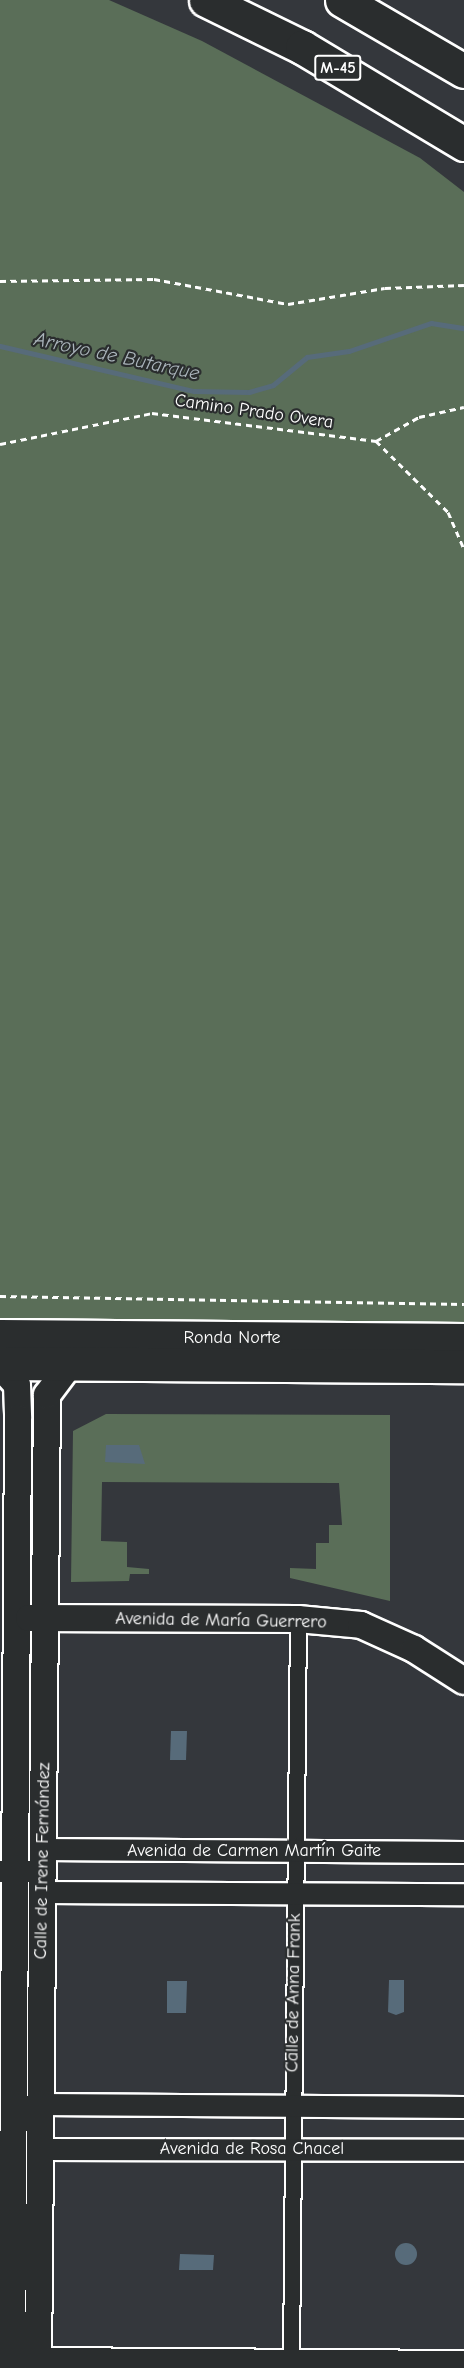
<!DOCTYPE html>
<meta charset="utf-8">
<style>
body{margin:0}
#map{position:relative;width:464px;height:2368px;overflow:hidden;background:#34373c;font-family:"Comic Neue",sans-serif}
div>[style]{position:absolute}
.green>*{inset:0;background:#5a6e58}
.water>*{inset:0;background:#576b7a}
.round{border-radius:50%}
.stream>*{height:5px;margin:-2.5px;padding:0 2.5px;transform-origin:2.5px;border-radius:2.5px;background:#576b7a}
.path>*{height:3px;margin-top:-1.5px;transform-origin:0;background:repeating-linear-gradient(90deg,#fff 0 6px,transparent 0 10.5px)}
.roads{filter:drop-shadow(2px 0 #fff) drop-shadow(-2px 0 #fff) drop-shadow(0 2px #fff) drop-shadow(0 -2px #fff)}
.pedestrian>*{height:15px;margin:-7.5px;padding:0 7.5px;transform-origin:7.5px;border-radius:7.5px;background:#2a2d2e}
.minor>*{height:21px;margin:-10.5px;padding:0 10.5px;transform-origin:10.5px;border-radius:10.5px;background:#2a2d2e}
.tertiary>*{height:26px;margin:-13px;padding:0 13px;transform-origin:13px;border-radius:13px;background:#2a2d2e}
.primary>*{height:33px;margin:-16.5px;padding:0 16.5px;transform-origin:16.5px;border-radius:16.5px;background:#2a2d2e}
.motorway>*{height:33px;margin:-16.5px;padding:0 16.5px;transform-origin:16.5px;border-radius:16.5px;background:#2a2d2e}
span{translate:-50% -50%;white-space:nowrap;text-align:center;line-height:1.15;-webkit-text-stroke:4.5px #2a2d2e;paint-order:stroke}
.shield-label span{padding:2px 4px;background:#2a2d2e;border:2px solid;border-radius:4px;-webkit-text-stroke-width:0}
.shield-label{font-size:16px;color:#fff;font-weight:700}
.street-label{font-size:18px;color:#fff}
.water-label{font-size:20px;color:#abb5bc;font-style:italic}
</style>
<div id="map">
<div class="green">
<i style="clip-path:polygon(0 0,109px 0,202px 41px,420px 158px,464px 192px,464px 1324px,0 1318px)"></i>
<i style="clip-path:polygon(106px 1414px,390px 1415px,390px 1601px,290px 1578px,290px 1568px,316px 1569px,316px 1543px,329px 1543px,329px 1525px,342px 1525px,339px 1483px,102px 1482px,101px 1541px,127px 1542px,127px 1567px,149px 1569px,149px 1574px,130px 1574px,129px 1581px,71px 1582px,73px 1431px)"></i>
<i style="clip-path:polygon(29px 1424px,36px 1424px,35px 1572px,27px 1572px)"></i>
<i style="clip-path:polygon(28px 1659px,35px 1659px,34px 1826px,26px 1826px)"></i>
<i style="clip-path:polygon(25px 1914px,33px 1915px,33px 2082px,24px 2082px)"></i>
</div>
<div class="water">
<i style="clip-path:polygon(106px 1445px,139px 1445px,145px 1464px,105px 1462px)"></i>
<i style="clip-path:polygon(171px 1731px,187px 1731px,186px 1760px,170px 1760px)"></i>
<i style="clip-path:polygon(389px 1980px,404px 1980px,404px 2012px,396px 2015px,388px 2012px)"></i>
<i style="clip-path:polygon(167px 1981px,187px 1981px,186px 2013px,167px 2013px)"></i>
<i class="round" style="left:395px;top:2243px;width:22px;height:22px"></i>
<i style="clip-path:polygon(180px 2254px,214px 2255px,213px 2270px,179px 2270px)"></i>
</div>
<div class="stream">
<i style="left:0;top:346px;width:199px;rotate:13.1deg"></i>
<i style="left:194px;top:391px;width:55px;rotate:1deg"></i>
<i style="left:249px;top:392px;width:25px;rotate:-16deg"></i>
<i style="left:273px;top:385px;width:44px;rotate:-39.5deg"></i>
<i style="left:307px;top:357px;width:42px;rotate:-8.1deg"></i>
<i style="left:349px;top:351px;width:87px;rotate:-18.9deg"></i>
<i style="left:431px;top:323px;width:33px;rotate:9deg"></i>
</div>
<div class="path">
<i style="left:0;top:281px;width:154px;rotate:-0.7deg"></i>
<i style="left:154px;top:279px;width:136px;rotate:10.6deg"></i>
<i style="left:288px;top:304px;width:98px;rotate:-9.4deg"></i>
<i style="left:385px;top:288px;width:79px;rotate:-2.2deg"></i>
<i style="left:376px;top:441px;width:101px;rotate:44.6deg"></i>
<i style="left:448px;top:512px;width:40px;rotate:66.6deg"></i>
<i style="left:0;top:444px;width:155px;rotate:-11.5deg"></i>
<i style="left:152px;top:413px;width:226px;rotate:7.1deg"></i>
<i style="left:376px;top:441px;width:49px;rotate:-29.2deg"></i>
<i style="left:419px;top:417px;width:46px;rotate:-12.5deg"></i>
<i style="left:0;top:1296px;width:464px;rotate:1deg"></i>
</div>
<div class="roads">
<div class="pedestrian">
<i style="left:291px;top:2359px;width:740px;rotate:-89.46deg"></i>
</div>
<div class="minor">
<i style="left:43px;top:1849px;width:421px;rotate:0.4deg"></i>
<i style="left:0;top:1871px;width:44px"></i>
<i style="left:44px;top:1892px;width:420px;rotate:0.3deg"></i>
<i style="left:41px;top:2104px;width:423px;rotate:0.4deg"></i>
<i style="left:40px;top:2149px;width:424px;rotate:0.1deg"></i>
<i style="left:38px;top:2358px;width:426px;rotate:0.4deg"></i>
</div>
<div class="tertiary">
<i style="left:0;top:1366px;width:25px;rotate:48deg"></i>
<i style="left:17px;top:1385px;width:33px;rotate:88deg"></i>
<i style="left:18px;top:1418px;width:950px;rotate:90.36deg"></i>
<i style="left:29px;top:1618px;width:269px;rotate:0.2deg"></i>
<i style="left:298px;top:1619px;width:63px;rotate:5.4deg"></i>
<i style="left:361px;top:1625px;width:58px;rotate:24.4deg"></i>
<i style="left:414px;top:1649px;width:59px;rotate:32.6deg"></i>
<i style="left:38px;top:2368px;width:973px;rotate:-89.47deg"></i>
<i style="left:47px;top:1395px;width:40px;rotate:-53deg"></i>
</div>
<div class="primary">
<i style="left:0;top:1336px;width:464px;rotate:0.5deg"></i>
<i style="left:0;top:1363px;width:464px;rotate:0.4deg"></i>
</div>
<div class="motorway">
<i style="left:206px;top:0;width:107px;rotate:26.1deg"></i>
<i style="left:302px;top:47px;width:189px;rotate:30.9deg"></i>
<i style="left:342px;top:0;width:141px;rotate:30.2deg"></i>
</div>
</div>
<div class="shield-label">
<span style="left:338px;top:68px">M-45</span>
</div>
<div class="street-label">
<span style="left:254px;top:412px;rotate:8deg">Camino Prado Overa</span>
<span style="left:232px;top:1338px">Ronda Norte</span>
<span style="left:221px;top:1621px;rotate:1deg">Avenida de María Guerrero</span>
<span style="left:254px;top:1851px">Avenida de Carmen Martín Gaite</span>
<span style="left:43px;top:1861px;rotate:-89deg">Calle de Irene Fernández</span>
<span style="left:294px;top:1993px;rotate:-89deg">Calle de Anna Frank</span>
<span style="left:252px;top:2149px">Avenida de Rosa Chacel</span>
</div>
<div class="water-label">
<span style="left:117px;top:356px;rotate:12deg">Arroyo de Butarque</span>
</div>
</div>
